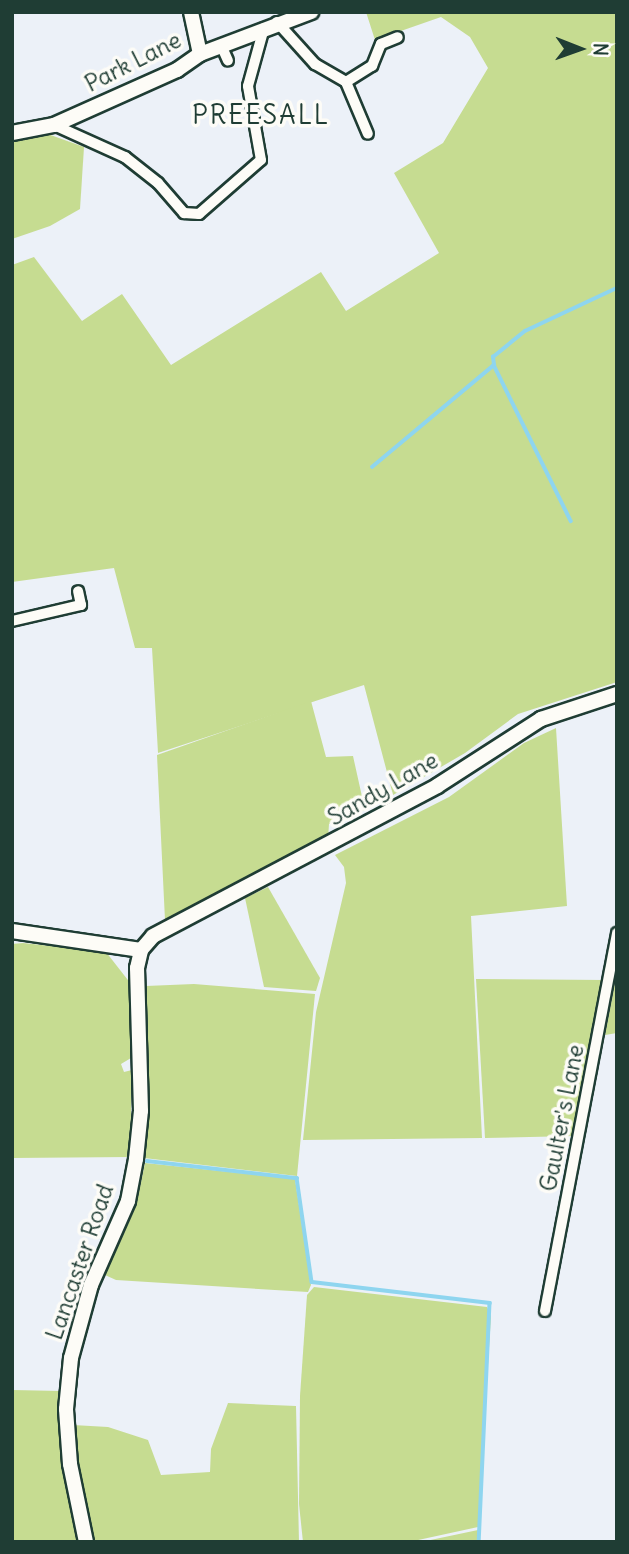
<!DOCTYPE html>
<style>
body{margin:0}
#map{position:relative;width:629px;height:1554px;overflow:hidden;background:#ecf1f8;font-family:Delius,sans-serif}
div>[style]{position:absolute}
.green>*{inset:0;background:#c6dc91}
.stream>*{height:3.5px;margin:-1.75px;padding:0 1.75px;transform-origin:1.75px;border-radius:1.75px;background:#8ed5ef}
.roads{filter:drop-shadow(2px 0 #1f3d34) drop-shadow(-2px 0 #1f3d34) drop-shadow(0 2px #1f3d34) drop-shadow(0 -2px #1f3d34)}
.street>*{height:10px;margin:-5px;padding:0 5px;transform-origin:5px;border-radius:5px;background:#fdfcf7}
.secondary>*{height:14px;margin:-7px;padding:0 7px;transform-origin:7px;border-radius:7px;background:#fdfcf7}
span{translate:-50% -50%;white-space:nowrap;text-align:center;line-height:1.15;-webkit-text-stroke:7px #fdfcf7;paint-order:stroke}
.street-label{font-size:23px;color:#1f3d34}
.quarter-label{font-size:26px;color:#1f3d34;letter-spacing:2px}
.frame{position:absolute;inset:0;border:14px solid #1f3d34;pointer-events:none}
.north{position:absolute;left:545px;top:14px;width:70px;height:70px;-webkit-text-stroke:5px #fdfcf7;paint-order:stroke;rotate:91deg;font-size:19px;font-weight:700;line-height:28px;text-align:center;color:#1f3d34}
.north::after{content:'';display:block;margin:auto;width:24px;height:32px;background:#1f3d34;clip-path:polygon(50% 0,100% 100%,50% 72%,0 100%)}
</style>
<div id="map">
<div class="green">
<i style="clip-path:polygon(366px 12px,617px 12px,617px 682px,518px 714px,465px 753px,393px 795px,364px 685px,158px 753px,152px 648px,135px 648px,114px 568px,12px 582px,12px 265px,34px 257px,82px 321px,122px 294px,171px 365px,321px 272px,346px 311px,439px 253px,394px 173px,443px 143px,488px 68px,470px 37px,441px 17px,375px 40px)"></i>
<i style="clip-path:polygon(45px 133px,84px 147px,80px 209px,50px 226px,12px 239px,12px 142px)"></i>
<i style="clip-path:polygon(311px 701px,326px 757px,353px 756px,365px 810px,329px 824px,328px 839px,165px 920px,157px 755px)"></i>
<i style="clip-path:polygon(556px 728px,567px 906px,471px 916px,482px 1138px,303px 1140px,316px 1012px,346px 883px,344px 867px,335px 855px,449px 797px,524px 743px)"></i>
<i style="clip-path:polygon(268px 887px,320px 978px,316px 991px,264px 987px,245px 898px)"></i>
<i style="clip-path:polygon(23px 943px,106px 952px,131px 984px,131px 1058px,121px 1064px,124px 1072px,132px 1070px,130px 1157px,12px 1158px,12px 944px)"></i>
<i style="clip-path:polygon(617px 972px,617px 1033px,605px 1035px)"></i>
<i style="clip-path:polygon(476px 979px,606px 980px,573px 1136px,485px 1138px)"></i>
<i style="clip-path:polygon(194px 984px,315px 994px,297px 1176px,144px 1158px,148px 1099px,146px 986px)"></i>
<i style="clip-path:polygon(145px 1163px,295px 1179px,311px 1285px,308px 1292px,116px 1280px,105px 1275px,136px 1206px)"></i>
<i style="clip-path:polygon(314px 1287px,487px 1307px,491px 1316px,478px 1527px,409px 1542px,303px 1542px,299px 1504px,300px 1396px,307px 1295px)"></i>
<i style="clip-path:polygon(12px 1390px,61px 1391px,61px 1454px,78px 1542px,12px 1542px)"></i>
<i style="clip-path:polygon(228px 1403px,296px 1406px,299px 1542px,91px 1542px,78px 1485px,73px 1425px,108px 1427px,148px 1440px,161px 1475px,210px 1472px,211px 1449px)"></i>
<i style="clip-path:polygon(478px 1530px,477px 1542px,421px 1542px)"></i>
</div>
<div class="stream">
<i style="left:494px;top:365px;width:174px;rotate:63.7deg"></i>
<i style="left:372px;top:467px;width:159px;rotate:-39.9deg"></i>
<i style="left:494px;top:365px;width:8px;rotate:-97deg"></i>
<i style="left:493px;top:357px;width:41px;rotate:-39.1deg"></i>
<i style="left:525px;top:331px;width:102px;rotate:-25.1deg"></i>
<i style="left:147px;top:1161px;width:151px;rotate:6.5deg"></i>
<i style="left:297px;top:1178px;width:105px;rotate:81.8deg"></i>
<i style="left:312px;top:1282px;width:179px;rotate:6.7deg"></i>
<i style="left:490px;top:1303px;width:239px;rotate:92.6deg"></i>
</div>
<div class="roads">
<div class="street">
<i style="left:277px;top:22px;width:57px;rotate:47.9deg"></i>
<i style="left:315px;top:64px;width:36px;rotate:30deg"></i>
<i style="left:346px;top:82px;width:56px;rotate:67.1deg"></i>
<i style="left:221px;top:45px;width:17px;rotate:66deg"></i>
<i style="left:346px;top:82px;width:31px;rotate:-32deg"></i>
<i style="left:372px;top:66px;width:24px;rotate:-68deg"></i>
<i style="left:381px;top:44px;width:18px;rotate:-22deg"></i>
<i style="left:54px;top:125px;width:78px;rotate:24.3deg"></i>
<i style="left:125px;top:157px;width:42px;rotate:38.2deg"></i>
<i style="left:158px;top:183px;width:40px;rotate:49deg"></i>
<i style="left:184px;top:213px;width:15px;rotate:4deg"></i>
<i style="left:199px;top:214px;width:82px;rotate:-41.1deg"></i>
<i style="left:261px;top:160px;width:75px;rotate:-100deg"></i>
<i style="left:248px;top:86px;width:60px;rotate:-74.6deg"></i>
<i style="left:12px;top:621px;width:71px;rotate:-13.1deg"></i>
<i style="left:81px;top:605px;width:14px;rotate:-102deg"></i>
<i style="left:545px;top:1311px;width:385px;rotate:-79.2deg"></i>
</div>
<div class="secondary">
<i style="left:191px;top:12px;width:43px;rotate:77.9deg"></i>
<i style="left:12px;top:133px;width:43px;rotate:-10.8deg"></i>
<i style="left:54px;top:125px;width:135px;rotate:-24.1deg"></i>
<i style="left:177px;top:70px;width:28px;rotate:-35deg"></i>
<i style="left:200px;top:54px;width:119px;rotate:-20.7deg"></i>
<i style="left:12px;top:931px;width:130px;rotate:8.4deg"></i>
<i style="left:86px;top:1542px;width:80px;rotate:-101.6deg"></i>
<i style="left:70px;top:1464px;width:55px;rotate:-94.2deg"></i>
<i style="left:66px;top:1409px;width:51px;rotate:-84.4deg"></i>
<i style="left:71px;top:1358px;width:76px;rotate:-74.7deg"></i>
<i style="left:91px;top:1285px;width:92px;rotate:-66.2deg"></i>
<i style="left:128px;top:1201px;width:43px;rotate:-79.2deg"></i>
<i style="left:136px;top:1159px;width:48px;rotate:-84.1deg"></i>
<i style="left:141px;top:1111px;width:143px;rotate:-91.6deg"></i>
<i style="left:137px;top:968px;width:18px;rotate:-77deg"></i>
<i style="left:141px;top:950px;width:18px;rotate:-49deg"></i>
<i style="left:153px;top:936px;width:321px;rotate:-27.8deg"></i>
<i style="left:437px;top:786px;width:124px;rotate:-32.8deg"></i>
<i style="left:541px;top:719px;width:80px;rotate:-18.2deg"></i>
</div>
</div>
<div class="street-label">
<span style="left:133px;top:62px;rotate:-27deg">Park Lane</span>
<span style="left:383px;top:789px;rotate:-30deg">Sandy Lane</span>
<span style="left:562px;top:1118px;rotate:-79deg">Gaulter's Lane</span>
<span style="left:80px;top:1262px;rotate:-71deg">Lancaster Road</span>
</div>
<div class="quarter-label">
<span style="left:261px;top:115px">PREESALL</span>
</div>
<div class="frame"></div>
<div class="north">N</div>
</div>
